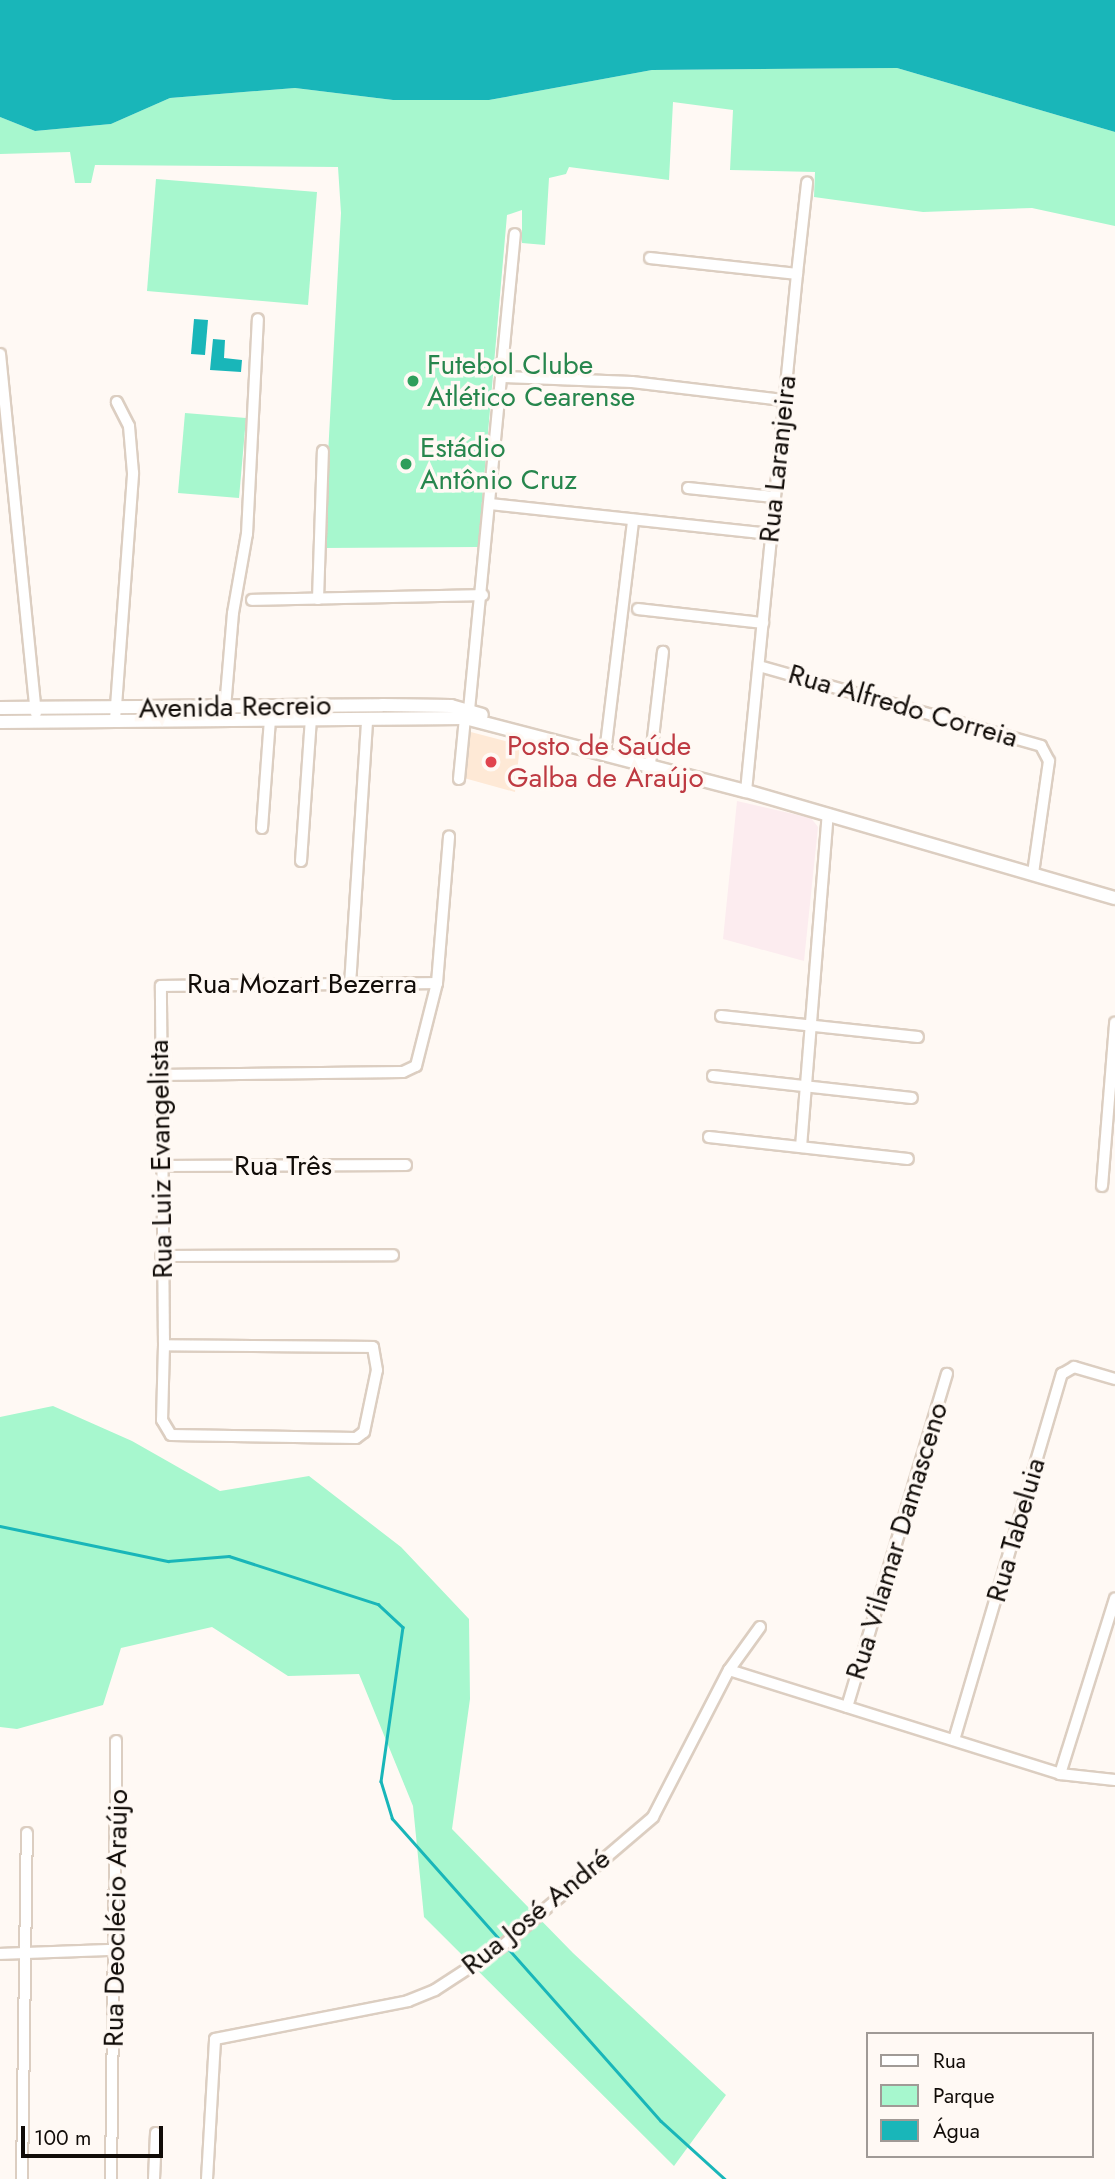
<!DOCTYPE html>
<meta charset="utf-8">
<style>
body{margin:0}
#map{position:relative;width:1115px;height:2179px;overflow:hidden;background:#fff9f4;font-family:Jost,sans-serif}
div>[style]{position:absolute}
.built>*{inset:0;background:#fee9d6}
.education>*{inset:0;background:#fcecef}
.green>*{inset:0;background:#a7f7ce}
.water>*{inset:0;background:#19b6b9}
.stream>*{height:2.5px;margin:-1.25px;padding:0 1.25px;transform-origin:1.25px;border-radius:1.25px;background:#19b6b9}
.roads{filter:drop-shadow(2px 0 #dccec1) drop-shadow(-2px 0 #dccec1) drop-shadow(0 2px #dccec1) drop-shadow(0 -2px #dccec1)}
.minor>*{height:10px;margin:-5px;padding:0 5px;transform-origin:5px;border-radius:5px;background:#fff}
.major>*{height:12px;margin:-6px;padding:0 6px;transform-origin:6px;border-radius:6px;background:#fff}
.dots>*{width:19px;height:19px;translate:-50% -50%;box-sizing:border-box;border:4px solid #fff9f4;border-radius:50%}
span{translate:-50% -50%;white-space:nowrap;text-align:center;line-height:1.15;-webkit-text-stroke:7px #fff9f4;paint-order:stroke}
.leisure-label{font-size:28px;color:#27864d}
.left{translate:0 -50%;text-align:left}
.street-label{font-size:28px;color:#110c08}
.health-label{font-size:28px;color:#be3a42}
.legend{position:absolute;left:866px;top:2032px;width:228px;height:126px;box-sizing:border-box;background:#fff9f4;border:2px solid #a09a96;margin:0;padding:9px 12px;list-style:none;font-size:21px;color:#110c08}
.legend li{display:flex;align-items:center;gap:14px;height:35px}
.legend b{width:35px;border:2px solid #a09a96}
.scale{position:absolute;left:21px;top:2126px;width:142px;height:32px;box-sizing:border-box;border:4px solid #110c08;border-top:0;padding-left:9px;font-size:21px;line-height:24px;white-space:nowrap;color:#110c08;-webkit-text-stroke:5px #fff9f4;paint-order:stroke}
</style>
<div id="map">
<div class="built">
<i style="clip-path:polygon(467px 731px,520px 745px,515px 792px,464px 778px)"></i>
</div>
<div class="education">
<i style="clip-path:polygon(737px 801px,811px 818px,818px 827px,804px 961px,723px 939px)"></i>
</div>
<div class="green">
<i style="clip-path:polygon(897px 68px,1115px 132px,1115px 226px,1032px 208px,923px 212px,814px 197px,815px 172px,730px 170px,733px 110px,673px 102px,669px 180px,569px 167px,566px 174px,549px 178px,545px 245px,522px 243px,522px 210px,507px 215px,478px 547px,323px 548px,341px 213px,338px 167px,95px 165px,91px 183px,75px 183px,70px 152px,0 154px,0 117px,35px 131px,111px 124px,170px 98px,295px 88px,393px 100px,489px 100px,652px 70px)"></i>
<i style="clip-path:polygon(156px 179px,317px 192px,308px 305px,147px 291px)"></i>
<i style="clip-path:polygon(185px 413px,246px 418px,239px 498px,178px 493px)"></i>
<i style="clip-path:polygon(53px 1406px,132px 1441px,220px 1491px,309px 1476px,401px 1547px,469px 1619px,470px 1699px,452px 1829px,573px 1953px,726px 2095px,674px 2166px,424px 1917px,413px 1806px,359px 1674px,288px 1676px,212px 1627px,121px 1648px,103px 1705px,17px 1729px,0 1727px,0 1417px)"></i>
</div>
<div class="water">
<i style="clip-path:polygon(0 0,1115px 0,1115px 132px,897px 68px,652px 70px,489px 100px,393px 100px,295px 88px,170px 98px,111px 124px,35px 131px,0 117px)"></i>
<i style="clip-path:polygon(194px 319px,208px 320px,205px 355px,191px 354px)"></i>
<i style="clip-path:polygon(213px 339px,225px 340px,224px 358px,242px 360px,241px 372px,210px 370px)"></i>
</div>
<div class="stream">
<i style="left:0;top:1526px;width:172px;rotate:11.8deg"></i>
<i style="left:168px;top:1561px;width:61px;rotate:-4.7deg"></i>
<i style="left:229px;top:1556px;width:157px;rotate:17.9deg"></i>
<i style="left:378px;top:1604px;width:34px;rotate:43deg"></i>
<i style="left:403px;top:1627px;width:156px;rotate:98.1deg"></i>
<i style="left:381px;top:1781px;width:39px;rotate:73deg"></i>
<i style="left:392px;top:1818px;width:166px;rotate:48.4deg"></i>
<i style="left:507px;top:1947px;width:232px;rotate:48.5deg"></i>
<i style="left:661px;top:2121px;width:86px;rotate:42.2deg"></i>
</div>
<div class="roads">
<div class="minor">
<i style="left:650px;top:258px;width:148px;rotate:6.2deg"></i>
<i style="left:797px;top:274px;width:520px;rotate:95.63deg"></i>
<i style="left:797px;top:274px;width:92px;rotate:-83.7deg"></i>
<i style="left:0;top:354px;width:361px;rotate:84.3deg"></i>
<i style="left:504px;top:377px;width:128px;rotate:2.2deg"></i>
<i style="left:632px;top:382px;width:152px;rotate:6.8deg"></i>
<i style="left:688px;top:488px;width:86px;rotate:6deg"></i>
<i style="left:490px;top:504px;width:282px;rotate:6.1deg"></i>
<i style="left:318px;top:599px;width:148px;rotate:-88.1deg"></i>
<i style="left:252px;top:600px;width:231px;rotate:-1.2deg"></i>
<i style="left:638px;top:609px;width:126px;rotate:6.4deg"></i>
<i style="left:759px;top:666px;width:293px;rotate:15.8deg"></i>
<i style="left:1041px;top:746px;width:17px;rotate:62deg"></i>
<i style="left:1049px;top:761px;width:114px;rotate:98.1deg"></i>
<i style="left:469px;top:710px;width:478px;rotate:-84.5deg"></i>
<i style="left:115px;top:720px;width:248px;rotate:-85.8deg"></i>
<i style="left:133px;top:473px;width:47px;rotate:-94.9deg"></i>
<i style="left:129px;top:426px;width:27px;rotate:-117deg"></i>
<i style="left:224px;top:720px;width:107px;rotate:-85.2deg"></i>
<i style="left:233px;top:613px;width:80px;rotate:-80deg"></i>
<i style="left:247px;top:534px;width:215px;rotate:-87.1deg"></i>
<i style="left:605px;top:753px;width:235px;rotate:-83.1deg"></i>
<i style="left:650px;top:764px;width:113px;rotate:-83.4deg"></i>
<i style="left:459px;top:779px;width:61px;rotate:-84.4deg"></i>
<i style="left:262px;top:828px;width:109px;rotate:-85.8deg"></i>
<i style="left:301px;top:861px;width:142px;rotate:-86deg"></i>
<i style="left:350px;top:985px;width:267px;rotate:-86.3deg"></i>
<i style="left:721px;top:1016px;width:198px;rotate:6.1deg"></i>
<i style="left:159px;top:1075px;width:244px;rotate:-0.7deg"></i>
<i style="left:403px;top:1072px;width:14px;rotate:-25deg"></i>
<i style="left:416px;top:1066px;width:86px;rotate:-75.8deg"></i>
<i style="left:437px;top:983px;width:147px;rotate:-85.3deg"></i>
<i style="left:713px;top:1076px;width:200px;rotate:6.3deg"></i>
<i style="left:709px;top:1137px;width:200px;rotate:6.3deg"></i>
<i style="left:801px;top:1147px;width:334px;rotate:-85.4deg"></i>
<i style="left:160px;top:1166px;width:246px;rotate:-0.2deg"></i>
<i style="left:1102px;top:1186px;width:164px;rotate:-85.4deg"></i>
<i style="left:161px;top:1256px;width:232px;rotate:-0.2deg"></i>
<i style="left:164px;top:1345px;width:75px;rotate:91.5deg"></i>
<i style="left:162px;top:1420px;width:17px;rotate:59deg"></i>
<i style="left:171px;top:1435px;width:185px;rotate:0.9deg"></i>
<i style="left:356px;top:1438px;width:10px;rotate:-37deg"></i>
<i style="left:364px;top:1432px;width:63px;rotate:-78.2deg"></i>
<i style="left:377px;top:1370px;width:23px;rotate:-100deg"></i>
<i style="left:373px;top:1347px;width:209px;rotate:-179.5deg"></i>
<i style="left:164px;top:1345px;width:359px;rotate:-90.5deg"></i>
<i style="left:161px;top:986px;width:276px;rotate:-0.6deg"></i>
<i style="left:729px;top:1670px;width:347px;rotate:17.4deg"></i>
<i style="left:1060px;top:1774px;width:55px;rotate:6.2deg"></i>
<i style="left:847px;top:1707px;width:348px;rotate:-73.3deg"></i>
<i style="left:954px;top:1740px;width:382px;rotate:-73.6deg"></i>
<i style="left:1062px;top:1374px;width:14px;rotate:-30deg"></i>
<i style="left:1074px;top:1367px;width:43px;rotate:16.3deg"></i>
<i style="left:1060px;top:1774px;width:184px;rotate:-72.6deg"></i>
<i style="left:0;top:1954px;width:110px;rotate:-2.1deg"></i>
<i style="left:22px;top:2179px;width:346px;rotate:-89.2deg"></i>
<i style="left:111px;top:2179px;width:438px;rotate:-89.3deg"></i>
<i style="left:154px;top:2179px;width:46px;rotate:-87.5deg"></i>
<i style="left:207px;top:2179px;width:140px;rotate:-86.7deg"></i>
<i style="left:215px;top:2039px;width:197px;rotate:-11.1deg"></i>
<i style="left:408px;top:2001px;width:29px;rotate:-22deg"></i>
<i style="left:435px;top:1990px;width:79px;rotate:-33.1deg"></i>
<i style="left:501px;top:1947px;width:200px;rotate:-40.5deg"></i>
<i style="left:653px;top:1817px;width:165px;rotate:-62.7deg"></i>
<i style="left:729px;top:1670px;width:53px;rotate:-54.2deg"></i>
</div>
<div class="major">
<i style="left:0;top:708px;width:382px;rotate:-0.4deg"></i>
<i style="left:382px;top:705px;width:69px;rotate:0.8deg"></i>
<i style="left:451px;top:706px;width:32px;rotate:16deg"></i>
<i style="left:0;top:722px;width:465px;rotate:-0.5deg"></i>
<i style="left:465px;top:718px;width:290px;rotate:14.6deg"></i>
<i style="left:746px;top:791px;width:384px;rotate:16.2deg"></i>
</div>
</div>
<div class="dots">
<i style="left:413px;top:381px;background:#2e9e5b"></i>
<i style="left:406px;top:464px;background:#2e9e5b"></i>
<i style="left:491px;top:762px;background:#e0444e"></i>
</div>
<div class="leisure-label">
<span class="left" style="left:427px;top:381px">Futebol Clube<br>Atlético Cearense</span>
<span class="left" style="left:420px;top:464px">Estádio<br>Antônio Cruz</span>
</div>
<div class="street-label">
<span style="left:778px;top:459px;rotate:-84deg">Rua Laranjeira</span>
<span style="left:903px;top:706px;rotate:16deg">Rua Alfredo Correia</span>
<span style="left:235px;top:707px;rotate:-1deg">Avenida Recreio</span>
<span style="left:302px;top:984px">Rua Mozart Bezerra</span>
<span style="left:161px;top:1159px;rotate:-91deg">Rua Luiz Evangelista</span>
<span style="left:283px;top:1166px">Rua Três</span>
<span style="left:1016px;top:1530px;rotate:-74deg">Rua Tabeluia</span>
<span style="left:897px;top:1541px;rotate:-73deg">Rua Vilamar Damasceno</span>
<span style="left:536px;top:1912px;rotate:-39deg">Rua José André</span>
<span style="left:116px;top:1918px;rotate:-89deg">Rua Deoclécio Araújo</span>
</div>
<div class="health-label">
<span class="left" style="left:507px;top:762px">Posto de Saúde<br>Galba de Araújo</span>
</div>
<ul class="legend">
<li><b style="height:9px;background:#fff"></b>Rua</li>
<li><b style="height:19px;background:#a7f7ce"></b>Parque</li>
<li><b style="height:19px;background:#19b6b9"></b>Água</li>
</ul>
<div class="scale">100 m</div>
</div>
